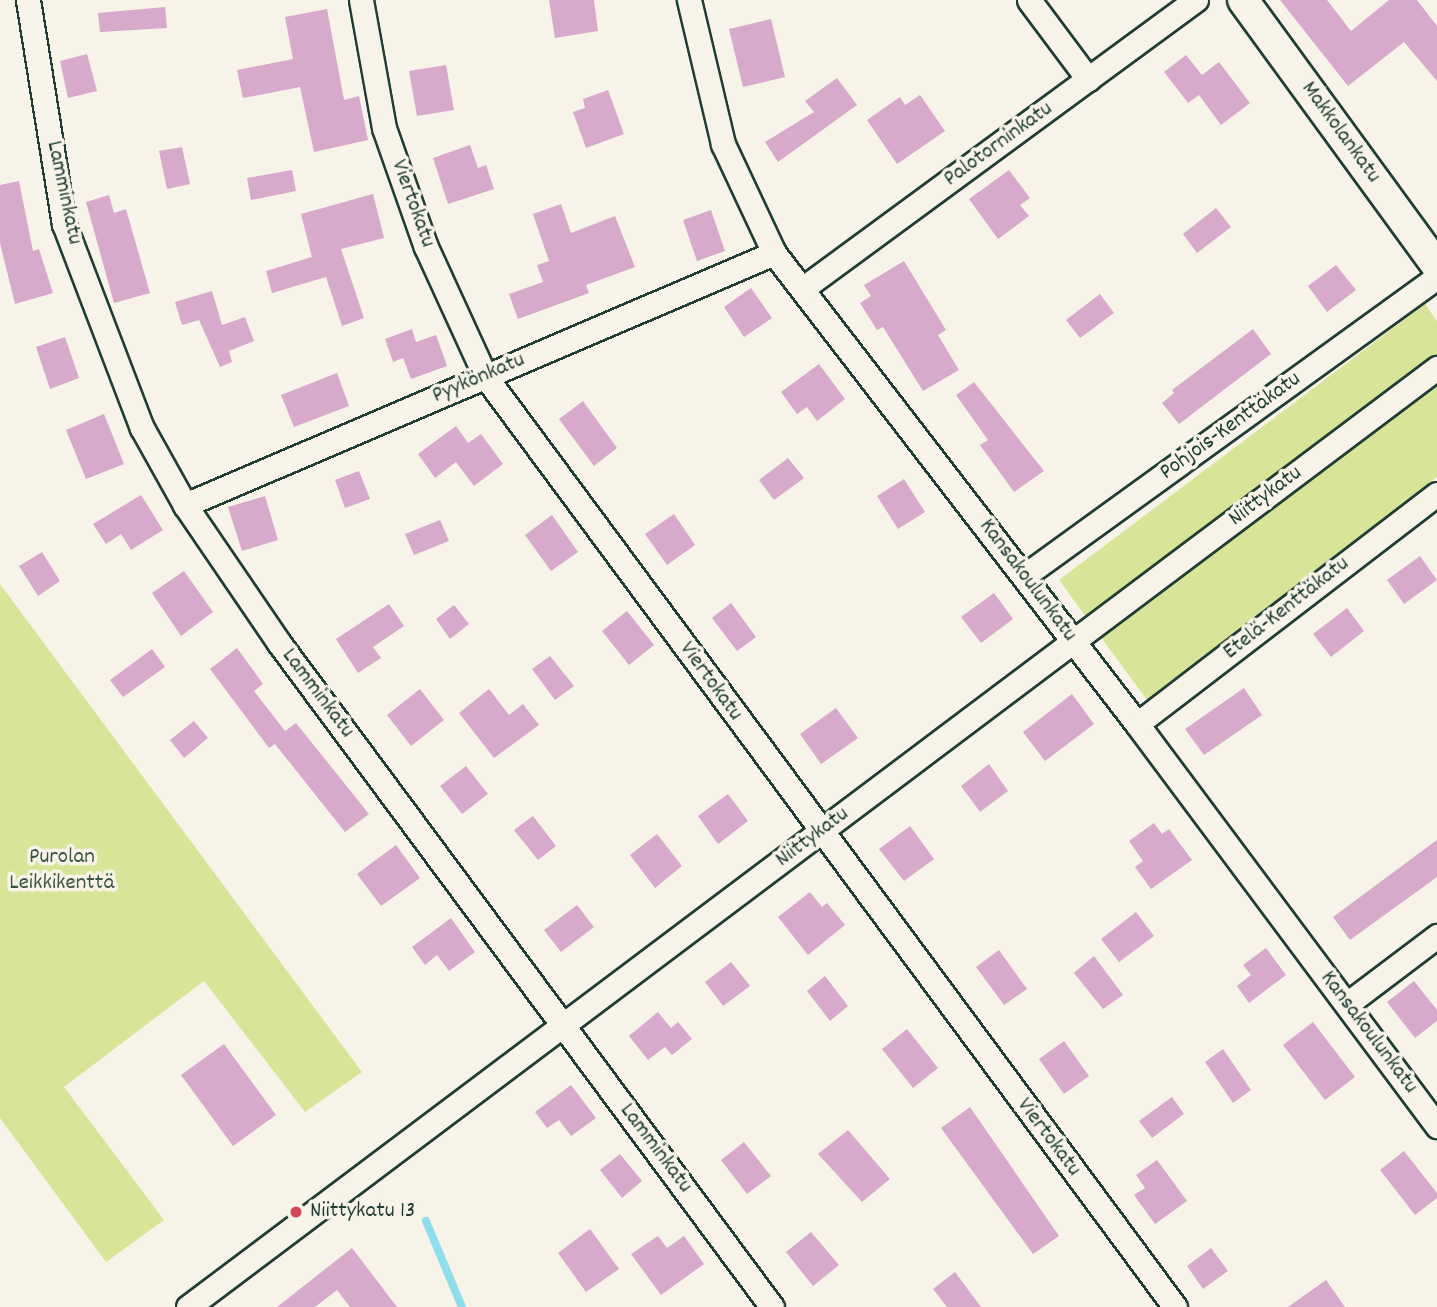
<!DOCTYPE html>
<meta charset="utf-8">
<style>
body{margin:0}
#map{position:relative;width:1437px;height:1307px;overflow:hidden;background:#f7f3e8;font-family:Dekko,sans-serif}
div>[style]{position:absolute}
.green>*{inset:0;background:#d8e598}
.stream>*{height:8px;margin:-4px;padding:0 4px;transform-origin:4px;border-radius:4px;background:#8edeeb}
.building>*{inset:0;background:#d7a9cb}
.roads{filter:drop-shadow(2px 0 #1f3d34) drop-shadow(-2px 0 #1f3d34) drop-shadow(0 2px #1f3d34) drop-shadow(0 -2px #1f3d34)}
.minor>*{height:23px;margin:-11.5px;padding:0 11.5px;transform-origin:11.5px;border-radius:11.5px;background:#f7f3e8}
.tertiary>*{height:30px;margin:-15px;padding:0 15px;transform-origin:15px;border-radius:15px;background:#f7f3e8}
.dots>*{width:19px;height:19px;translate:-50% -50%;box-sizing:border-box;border:4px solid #f7f3e8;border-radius:50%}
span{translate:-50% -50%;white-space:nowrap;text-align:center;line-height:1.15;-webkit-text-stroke:7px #f7f3e8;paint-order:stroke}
.street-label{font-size:23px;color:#1f3d34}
.park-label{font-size:23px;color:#3b5643}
.poi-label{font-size:23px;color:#1f3d34}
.left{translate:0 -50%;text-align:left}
</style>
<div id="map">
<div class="green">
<i style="clip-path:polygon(1425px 304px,1437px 321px,1437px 477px,1147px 700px,1059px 580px)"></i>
<i style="clip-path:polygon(0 584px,362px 1072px,305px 1112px,204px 981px,64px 1087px,164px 1220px,106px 1262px,0 1118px)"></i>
</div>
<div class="stream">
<i style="left:426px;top:1221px;width:93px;rotate:67.3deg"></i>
</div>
<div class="building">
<i style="clip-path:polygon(549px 0,594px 0,598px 31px,555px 38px)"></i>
<i style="clip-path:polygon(1280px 0,1327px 0,1351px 31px,1389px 0,1417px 0,1437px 26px,1437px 81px,1404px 42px,1348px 86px)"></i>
<i style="clip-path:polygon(165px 7px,167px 28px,100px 32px,98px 13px)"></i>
<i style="clip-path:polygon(327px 9px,344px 100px,359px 96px,368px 140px,314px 152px,300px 87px,243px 98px,237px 70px,293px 59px,285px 17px)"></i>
<i style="clip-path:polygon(771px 19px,785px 77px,743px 87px,729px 29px)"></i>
<i style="clip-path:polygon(87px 54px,97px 91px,68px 98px,60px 61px)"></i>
<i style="clip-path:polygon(1186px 55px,1202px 75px,1219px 62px,1250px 103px,1221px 125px,1199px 95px,1188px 103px,1164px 72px)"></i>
<i style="clip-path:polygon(446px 65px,454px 110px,417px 116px,409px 71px)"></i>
<i style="clip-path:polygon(837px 78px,857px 105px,778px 162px,765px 142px,814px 112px,805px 101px)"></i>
<i style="clip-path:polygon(608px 90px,624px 134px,586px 148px,573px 112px,585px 108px,583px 99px)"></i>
<i style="clip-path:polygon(920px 95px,945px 131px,897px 164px,867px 120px,900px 97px,905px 105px)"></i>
<i style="clip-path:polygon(470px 145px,478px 168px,486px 165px,494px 189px,448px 204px,433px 158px)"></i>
<i style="clip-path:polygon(182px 147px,190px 184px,167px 189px,159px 151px)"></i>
<i style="clip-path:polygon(292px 170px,296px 191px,251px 200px,247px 178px)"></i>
<i style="clip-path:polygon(1009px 170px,1030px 198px,1020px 205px,1029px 216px,998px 239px,969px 199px)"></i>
<i style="clip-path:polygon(19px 181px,33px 251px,39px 249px,53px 293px,15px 304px,0 243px,0 185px)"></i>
<i style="clip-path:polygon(373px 194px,384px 238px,341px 249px,364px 318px,342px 326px,326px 277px,272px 293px,266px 271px,312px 257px,301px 214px)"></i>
<i style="clip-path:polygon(109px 195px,114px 213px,126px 209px,150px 293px,114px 303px,86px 202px)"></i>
<i style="clip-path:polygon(561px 204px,571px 233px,615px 216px,635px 267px,586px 285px,589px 293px,518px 319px,509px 294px,543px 282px,537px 265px,549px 261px,533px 214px)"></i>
<i style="clip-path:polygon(1216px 208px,1231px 227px,1197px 253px,1183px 234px)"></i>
<i style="clip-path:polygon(711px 210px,725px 251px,697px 261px,683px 220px)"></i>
<i style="clip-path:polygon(904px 261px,946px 330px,938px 335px,959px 370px,923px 391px,883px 327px,877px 330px,860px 303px,871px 296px,864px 285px)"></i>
<i style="clip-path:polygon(1336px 265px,1356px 290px,1327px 312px,1308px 286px)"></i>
<i style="clip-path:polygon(751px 288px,772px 318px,744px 337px,724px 307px)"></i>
<i style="clip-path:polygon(212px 291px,222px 325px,245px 317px,254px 341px,229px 351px,232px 362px,220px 367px,199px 320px,182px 325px,175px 302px)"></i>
<i style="clip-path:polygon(1100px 294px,1114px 313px,1080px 338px,1066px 320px)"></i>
<i style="clip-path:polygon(412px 329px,416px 342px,436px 335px,447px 366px,411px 379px,403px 358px,393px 362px,385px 339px)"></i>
<i style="clip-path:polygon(1253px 329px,1271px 354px,1179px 424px,1162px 403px,1174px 393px,1172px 390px)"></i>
<i style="clip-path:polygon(65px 337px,79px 378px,50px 389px,36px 347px)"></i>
<i style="clip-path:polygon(819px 364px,845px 399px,817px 421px,807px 407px,797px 414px,781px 392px)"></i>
<i style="clip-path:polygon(337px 373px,349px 406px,294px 427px,281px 395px)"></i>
<i style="clip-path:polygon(974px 382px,1044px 471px,1014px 492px,980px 445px,988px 440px,956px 395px)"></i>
<i style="clip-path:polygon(583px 401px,617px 448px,594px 466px,559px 419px)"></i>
<i style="clip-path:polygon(104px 414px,124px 464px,86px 479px,66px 430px)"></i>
<i style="clip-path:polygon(456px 426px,468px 443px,481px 434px,503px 464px,474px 486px,456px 462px,435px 478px,418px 454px)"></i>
<i style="clip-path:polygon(788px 458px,804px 478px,774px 500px,759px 480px)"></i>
<i style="clip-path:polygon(359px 471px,370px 499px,345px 508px,335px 480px)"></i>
<i style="clip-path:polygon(904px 479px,925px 512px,898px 529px,877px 496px)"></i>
<i style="clip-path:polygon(141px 495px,163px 530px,131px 550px,121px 534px,106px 544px,93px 524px)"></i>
<i style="clip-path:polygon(265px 496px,278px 540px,242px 551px,228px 507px)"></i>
<i style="clip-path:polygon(674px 514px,695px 545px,667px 565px,645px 534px)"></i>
<i style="clip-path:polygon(552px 515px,578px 552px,551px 571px,525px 535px)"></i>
<i style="clip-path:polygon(440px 520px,449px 541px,414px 555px,405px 534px)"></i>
<i style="clip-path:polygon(42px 552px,60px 581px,38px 596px,19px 566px)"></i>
<i style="clip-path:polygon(1420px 556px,1437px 580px,1404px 604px,1387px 580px)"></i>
<i style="clip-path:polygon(184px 571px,213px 612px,181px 636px,152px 593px)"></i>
<i style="clip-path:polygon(994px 593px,1013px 619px,981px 643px,961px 617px)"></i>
<i style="clip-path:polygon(731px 603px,756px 637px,737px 651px,712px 618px)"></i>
<i style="clip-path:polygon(389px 604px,404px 626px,373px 647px,381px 658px,358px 673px,336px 639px)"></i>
<i style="clip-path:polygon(454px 605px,469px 624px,450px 639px,436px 619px)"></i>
<i style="clip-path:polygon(1347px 608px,1364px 631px,1331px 657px,1313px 634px)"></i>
<i style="clip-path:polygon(627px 611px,654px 645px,629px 665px,602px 631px)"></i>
<i style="clip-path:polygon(237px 648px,263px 684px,254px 691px,285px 731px,296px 723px,369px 814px,345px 832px,275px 744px,269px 748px,210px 669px)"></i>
<i style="clip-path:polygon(152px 649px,165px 667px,123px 697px,110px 680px)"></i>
<i style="clip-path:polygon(550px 656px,574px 686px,555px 700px,532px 669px)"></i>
<i style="clip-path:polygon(1244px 688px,1262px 715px,1204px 755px,1185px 729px)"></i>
<i style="clip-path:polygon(420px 689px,444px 720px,411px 746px,387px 715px)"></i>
<i style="clip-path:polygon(489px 689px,509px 715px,523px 704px,539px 725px,494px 758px,459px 713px)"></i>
<i style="clip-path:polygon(1072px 694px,1094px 724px,1045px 761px,1023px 732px)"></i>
<i style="clip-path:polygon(836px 708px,858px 738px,821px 764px,800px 734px)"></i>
<i style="clip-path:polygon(194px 721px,208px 738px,184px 758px,170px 740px)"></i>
<i style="clip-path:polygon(989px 764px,1008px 791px,980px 812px,961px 786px)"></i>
<i style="clip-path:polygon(466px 766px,488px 794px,462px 814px,440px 786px)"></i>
<i style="clip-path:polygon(728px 794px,748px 821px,718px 844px,698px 816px)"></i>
<i style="clip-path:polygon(533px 816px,556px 846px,538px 860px,514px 830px)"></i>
<i style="clip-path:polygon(1154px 823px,1162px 834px,1169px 829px,1192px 860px,1151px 889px,1135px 867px,1143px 861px,1129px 841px)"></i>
<i style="clip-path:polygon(910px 826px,934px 859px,904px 881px,879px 849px)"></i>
<i style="clip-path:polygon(657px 834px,682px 866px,655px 888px,630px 855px)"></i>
<i style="clip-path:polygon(1437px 840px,1437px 877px,1350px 940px,1333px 917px)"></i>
<i style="clip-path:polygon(396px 845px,420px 878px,381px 906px,357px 874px)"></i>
<i style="clip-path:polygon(810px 892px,822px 907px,827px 903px,845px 925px,808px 955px,778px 917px)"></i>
<i style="clip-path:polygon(577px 905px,594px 927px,561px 952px,544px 930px)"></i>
<i style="clip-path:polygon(1136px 912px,1154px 936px,1119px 962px,1101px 939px)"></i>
<i style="clip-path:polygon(451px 918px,475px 952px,449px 971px,437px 955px,425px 965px,412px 947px)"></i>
<i style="clip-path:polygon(1266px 948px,1286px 975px,1249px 1003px,1237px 986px,1251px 975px,1243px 965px)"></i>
<i style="clip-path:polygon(999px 950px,1027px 989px,1004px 1005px,976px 967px)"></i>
<i style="clip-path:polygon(1094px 956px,1123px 995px,1103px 1009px,1074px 973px)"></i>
<i style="clip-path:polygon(731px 962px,750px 986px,723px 1006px,705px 982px)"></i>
<i style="clip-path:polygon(825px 976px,848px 1006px,830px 1021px,807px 991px)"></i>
<i style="clip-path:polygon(1414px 981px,1437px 1010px,1437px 1021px,1415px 1038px,1387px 1002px)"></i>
<i style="clip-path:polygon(658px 1012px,671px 1028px,678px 1022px,692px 1039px,672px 1055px,665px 1047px,648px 1060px,629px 1036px)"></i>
<i style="clip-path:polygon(1313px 1022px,1355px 1077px,1325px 1100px,1283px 1045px)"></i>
<i style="clip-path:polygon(907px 1029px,938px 1068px,913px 1088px,882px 1049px)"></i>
<i style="clip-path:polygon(1064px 1041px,1089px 1076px,1064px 1094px,1039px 1059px)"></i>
<i style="clip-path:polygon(224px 1044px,276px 1115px,233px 1146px,181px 1075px)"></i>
<i style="clip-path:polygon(1223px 1049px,1251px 1090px,1233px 1103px,1205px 1062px)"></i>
<i style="clip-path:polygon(571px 1085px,596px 1118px,571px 1136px,559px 1120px,547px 1128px,535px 1112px)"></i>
<i style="clip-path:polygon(1172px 1097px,1184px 1114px,1152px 1138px,1139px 1121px)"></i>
<i style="clip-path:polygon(970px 1107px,1059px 1236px,1033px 1254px,941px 1128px)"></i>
<i style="clip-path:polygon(848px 1130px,890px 1179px,862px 1202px,818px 1154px)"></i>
<i style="clip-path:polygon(744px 1142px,771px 1176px,747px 1194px,721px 1160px)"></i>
<i style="clip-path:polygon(1404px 1151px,1437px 1193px,1437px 1198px,1415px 1215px,1380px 1170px)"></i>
<i style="clip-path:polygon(620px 1154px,642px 1181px,622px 1198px,600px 1170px)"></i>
<i style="clip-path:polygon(1157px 1160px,1187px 1201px,1155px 1224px,1134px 1195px,1145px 1188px,1136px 1175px)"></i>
<i style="clip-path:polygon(590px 1229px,619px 1269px,586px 1292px,558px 1253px)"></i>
<i style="clip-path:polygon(811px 1232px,839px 1265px,813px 1286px,786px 1252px)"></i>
<i style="clip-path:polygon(658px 1236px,667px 1248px,684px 1236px,704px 1264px,661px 1295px,631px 1254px)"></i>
<i style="clip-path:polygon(352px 1248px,397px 1307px,350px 1307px,337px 1290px,315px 1307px,277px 1307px)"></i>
<i style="clip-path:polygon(1211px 1248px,1228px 1271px,1203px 1289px,1187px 1266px)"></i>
<i style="clip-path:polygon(955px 1272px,981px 1307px,947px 1307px,933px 1289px)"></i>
<i style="clip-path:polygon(1326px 1280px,1345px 1307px,1288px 1307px)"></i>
</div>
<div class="roads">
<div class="minor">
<i style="left:28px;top:0;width:227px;rotate:80.9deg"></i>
<i style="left:64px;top:224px;width:218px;rotate:69.1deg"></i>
<i style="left:142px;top:428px;width:88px;rotate:60.8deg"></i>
<i style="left:185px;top:505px;width:167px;rotate:55.7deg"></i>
<i style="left:279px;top:643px;width:827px;rotate:53.41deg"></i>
<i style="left:361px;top:0;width:130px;rotate:79.8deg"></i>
<i style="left:384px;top:128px;width:126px;rotate:70.6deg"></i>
<i style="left:426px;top:247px;width:142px;rotate:65.4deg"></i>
<i style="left:485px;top:376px;width:1159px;rotate:53.46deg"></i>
<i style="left:689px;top:0;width:148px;rotate:76.7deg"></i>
<i style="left:723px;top:144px;width:120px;rotate:64.9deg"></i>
<i style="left:774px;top:253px;width:595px;rotate:52.38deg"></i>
<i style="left:1137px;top:724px;width:502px;rotate:53.27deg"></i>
<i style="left:1029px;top:0;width:99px;rotate:53.2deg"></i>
<i style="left:802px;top:289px;width:489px;rotate:-36.3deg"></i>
<i style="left:185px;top:505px;width:641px;rotate:-23.16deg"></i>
<i style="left:1024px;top:576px;width:510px;rotate:-35.9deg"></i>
<i style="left:1137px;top:724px;width:378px;rotate:-37.5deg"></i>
<i style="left:1347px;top:1004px;width:113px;rotate:-37.1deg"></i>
<i style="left:188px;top:1307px;width:1563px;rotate:-36.94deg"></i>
</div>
<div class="tertiary">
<i style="left:1243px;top:0;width:329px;rotate:53.9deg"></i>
</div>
</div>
<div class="dots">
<i style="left:296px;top:1212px;background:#d1495b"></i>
</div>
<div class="street-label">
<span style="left:1340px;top:133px;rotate:54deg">Makkolankatu</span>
<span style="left:999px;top:145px;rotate:-36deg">Palotorninkatu</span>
<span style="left:63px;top:193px;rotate:78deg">Lamminkatu</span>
<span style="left:412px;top:204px;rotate:70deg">Viertokatu</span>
<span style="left:479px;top:379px;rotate:-23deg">Pyykönkatu</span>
<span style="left:1231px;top:427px;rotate:-36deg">Pohjois-Kenttäkatu</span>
<span style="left:1266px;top:497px;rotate:-37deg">Niittykatu</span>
<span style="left:1027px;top:581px;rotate:53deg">Kansakoulunkatu</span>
<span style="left:1287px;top:609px;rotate:-38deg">Etelä-Kenttäkatu</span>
<span style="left:710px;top:682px;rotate:54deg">Viertokatu</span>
<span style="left:317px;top:694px;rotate:53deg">Lamminkatu</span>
<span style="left:813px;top:838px;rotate:-37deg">Niittykatu</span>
<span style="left:1368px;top:1033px;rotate:53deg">Kansakoulunkatu</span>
<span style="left:1048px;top:1138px;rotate:53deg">Viertokatu</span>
<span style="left:655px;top:1149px;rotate:53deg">Lamminkatu</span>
</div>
<div class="park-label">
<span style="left:62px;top:871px">Purolan<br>Leikkikenttä</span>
</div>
<div class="poi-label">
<span class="left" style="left:310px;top:1212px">Niittykatu 13</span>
</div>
</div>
